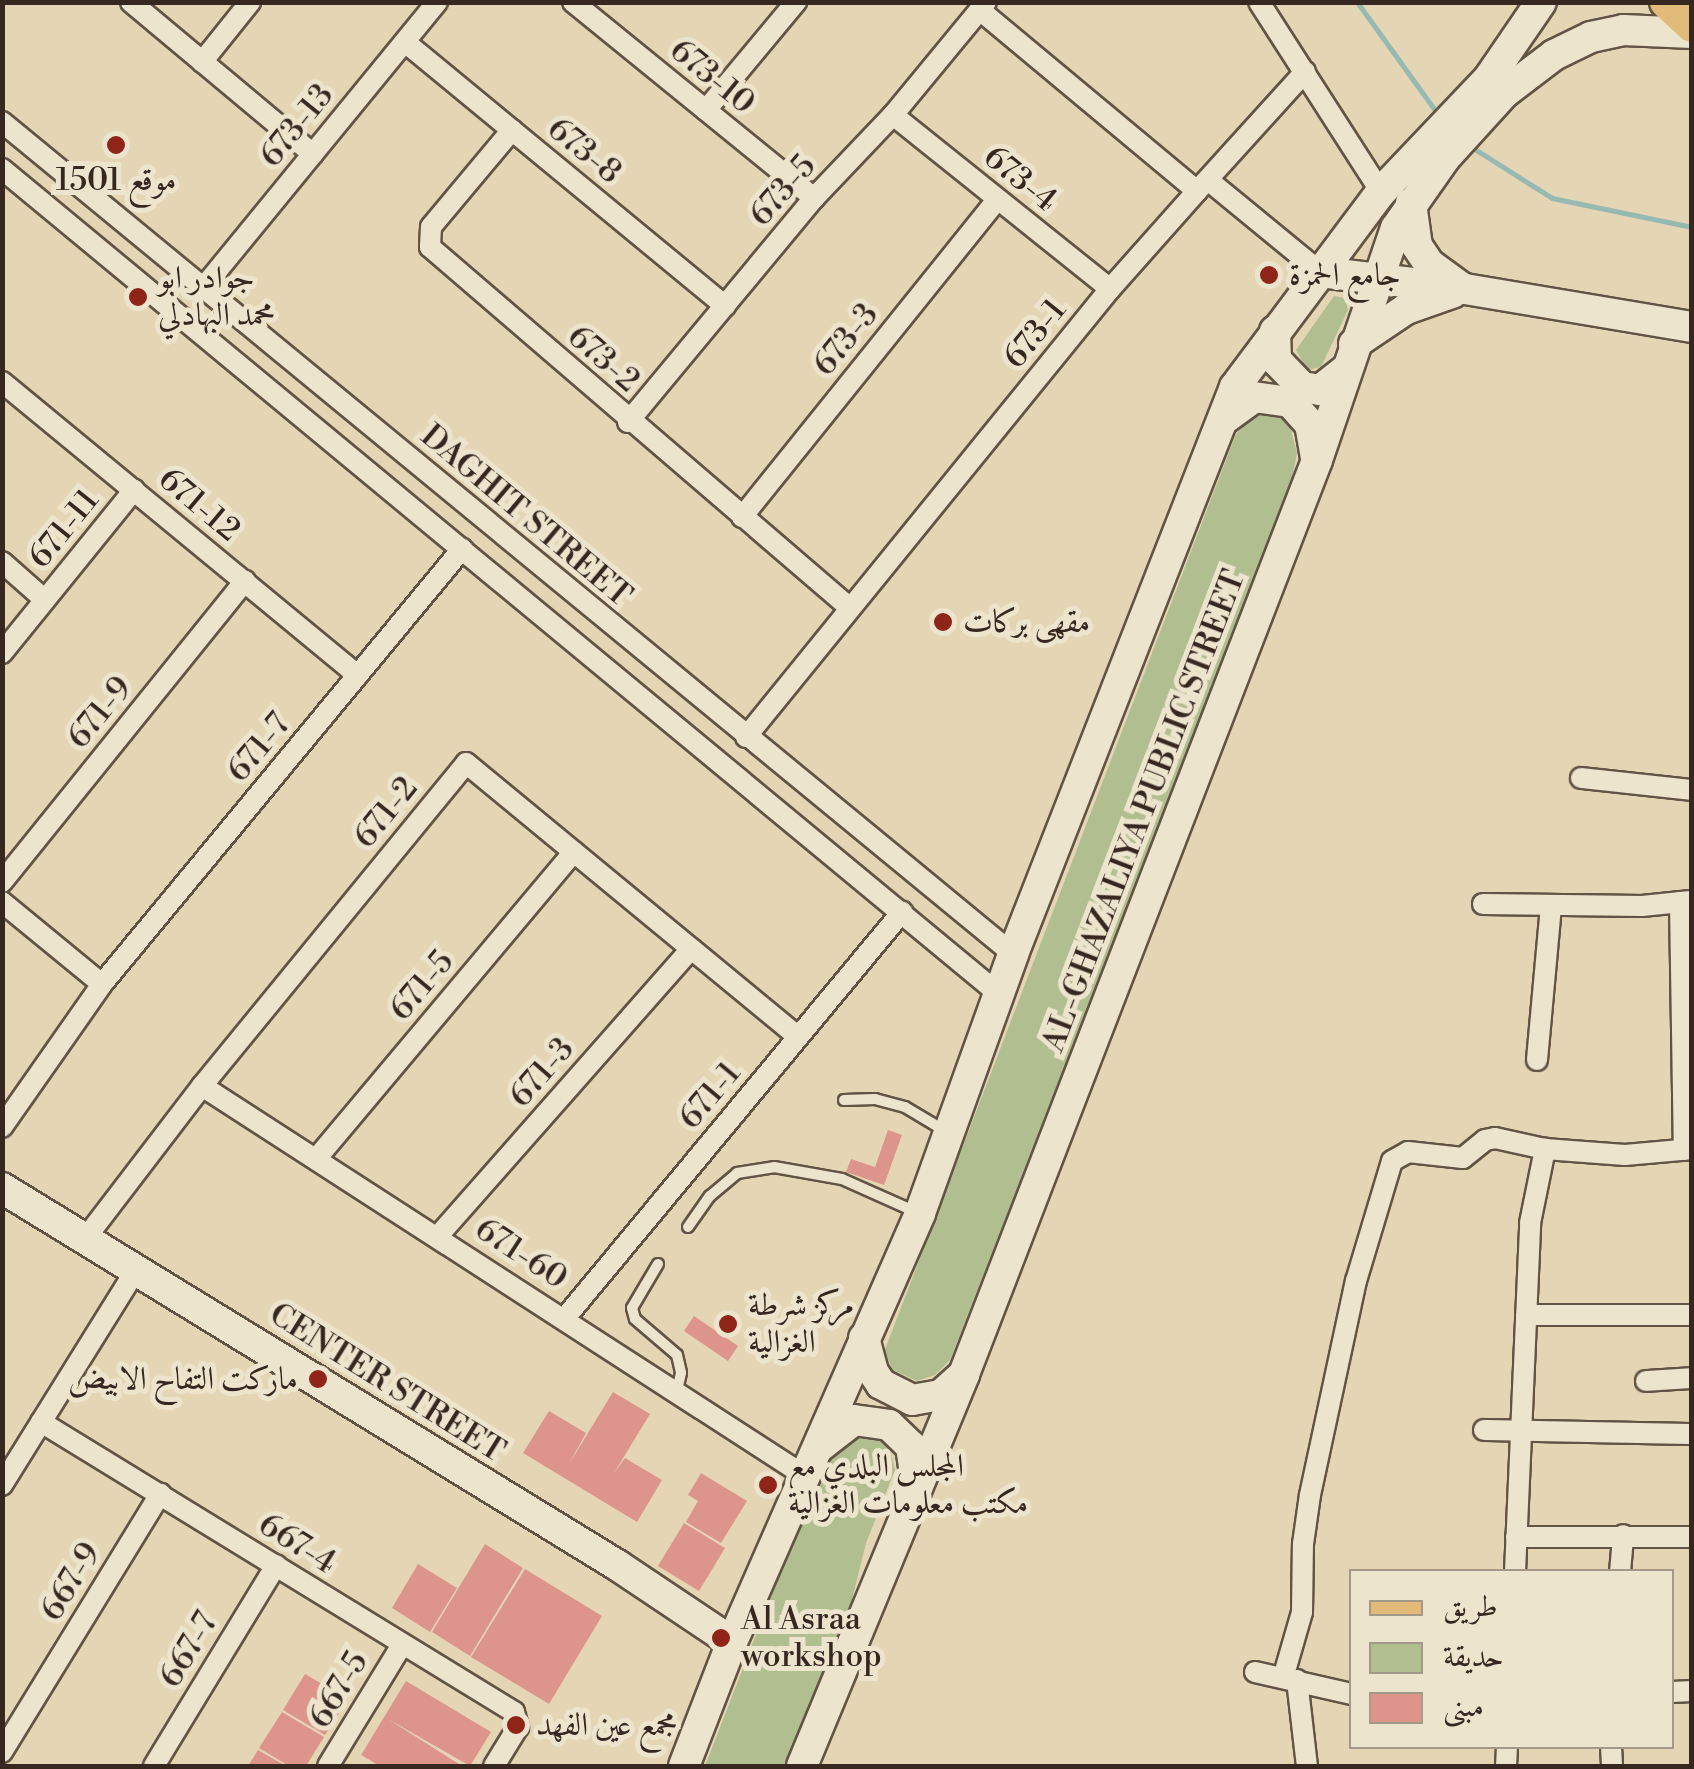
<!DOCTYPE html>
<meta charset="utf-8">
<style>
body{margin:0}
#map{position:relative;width:1694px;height:1769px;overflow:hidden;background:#e4d6b4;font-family:"Libre Bodoni",Amiri,serif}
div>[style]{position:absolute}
.green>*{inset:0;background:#b1be8f}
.stream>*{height:5px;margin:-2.5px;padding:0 2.5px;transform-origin:2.5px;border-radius:2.5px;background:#96b9b2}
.building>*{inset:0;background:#dd958b}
.roads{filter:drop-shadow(2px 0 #625445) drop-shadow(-2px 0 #625445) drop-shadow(0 2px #625445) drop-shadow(0 -2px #625445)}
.lane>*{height:10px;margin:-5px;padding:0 5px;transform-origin:5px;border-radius:5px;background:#ede4ce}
.street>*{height:20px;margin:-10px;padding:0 10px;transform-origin:10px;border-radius:10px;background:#ede4ce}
.secondary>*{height:30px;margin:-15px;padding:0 15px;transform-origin:15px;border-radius:15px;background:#ede4ce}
.primary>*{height:32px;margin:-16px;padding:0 16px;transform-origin:16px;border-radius:16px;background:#e2bb7a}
.dots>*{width:28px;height:28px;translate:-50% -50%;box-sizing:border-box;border:5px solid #ede4ce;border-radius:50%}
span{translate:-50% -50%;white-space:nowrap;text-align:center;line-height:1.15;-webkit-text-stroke:10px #ede4ce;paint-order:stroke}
.street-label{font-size:32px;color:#362820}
.poi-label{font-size:32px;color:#362820}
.left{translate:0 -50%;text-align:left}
.right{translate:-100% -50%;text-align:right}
.frame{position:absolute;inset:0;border:5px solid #362820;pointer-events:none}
.legend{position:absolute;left:1349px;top:1569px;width:325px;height:180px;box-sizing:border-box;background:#ede4ce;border:2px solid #a49988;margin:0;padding:12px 18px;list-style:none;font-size:30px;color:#362820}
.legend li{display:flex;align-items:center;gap:20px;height:50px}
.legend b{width:50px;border:2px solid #a49988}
</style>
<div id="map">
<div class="green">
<i style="clip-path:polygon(1334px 296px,1345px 298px,1348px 310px,1321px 367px,1307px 370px,1296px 350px)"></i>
<i style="clip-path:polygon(1272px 408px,1288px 419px,1297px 453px,1287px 504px,950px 1360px,935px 1375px,917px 1381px,893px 1370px,884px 1352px,1236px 434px,1256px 412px)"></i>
<i style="clip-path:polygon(844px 1426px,888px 1438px,895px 1470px,866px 1543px,850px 1608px,784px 1766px,705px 1766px,830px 1444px)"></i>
</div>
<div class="stream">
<i style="left:1357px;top:2px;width:142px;rotate:54.2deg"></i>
<i style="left:1470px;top:146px;width:97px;rotate:32.4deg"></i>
<i style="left:1552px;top:198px;width:143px;rotate:11.7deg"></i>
</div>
<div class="building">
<i style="clip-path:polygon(888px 1130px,902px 1135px,884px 1185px,846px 1172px,851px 1159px,875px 1167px)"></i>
<i style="clip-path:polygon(694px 1316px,738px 1346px,728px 1361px,684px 1331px)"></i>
<i style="clip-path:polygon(613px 1392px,650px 1414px,614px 1473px,625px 1458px,662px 1480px,637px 1522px,523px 1453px,549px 1411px,586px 1433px,569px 1464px)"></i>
<i style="clip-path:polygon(701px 1473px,747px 1501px,721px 1543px,686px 1522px,698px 1501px,688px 1495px)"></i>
<i style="clip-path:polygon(684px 1523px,725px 1548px,699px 1591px,658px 1566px)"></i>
<i style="clip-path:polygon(485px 1544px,523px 1568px,470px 1656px,432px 1632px)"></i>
<i style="clip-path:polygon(418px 1564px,457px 1588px,430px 1632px,392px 1608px)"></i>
<i style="clip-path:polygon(525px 1569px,602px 1616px,549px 1704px,471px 1657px)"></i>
<i style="clip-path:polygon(305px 1674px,348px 1699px,325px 1735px,283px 1710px)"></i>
<i style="clip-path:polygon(406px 1681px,491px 1732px,470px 1766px,388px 1719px,462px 1766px,380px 1766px,361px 1755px)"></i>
<i style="clip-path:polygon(282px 1712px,324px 1737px,306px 1766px,289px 1766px,259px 1748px)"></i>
<i style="clip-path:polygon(258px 1750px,286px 1766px,248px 1766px)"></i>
</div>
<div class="roads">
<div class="lane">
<i style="left:844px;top:1100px;width:31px;rotate:-2deg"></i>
<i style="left:875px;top:1099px;width:31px;rotate:15deg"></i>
<i style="left:905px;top:1107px;width:49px;rotate:30.8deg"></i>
<i style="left:688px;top:1227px;width:38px;rotate:-55deg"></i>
<i style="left:710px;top:1196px;width:35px;rotate:-40deg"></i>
<i style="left:737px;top:1173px;width:37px;rotate:-9deg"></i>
<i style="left:774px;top:1167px;width:69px;rotate:10deg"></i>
<i style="left:842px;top:1179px;width:79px;rotate:24deg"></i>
<i style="left:658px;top:1264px;width:51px;rotate:120.6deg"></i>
<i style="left:632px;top:1308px;width:11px;rotate:75deg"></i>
<i style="left:635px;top:1319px;width:55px;rotate:40.6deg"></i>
<i style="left:677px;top:1355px;width:18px;rotate:77deg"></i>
<i style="left:681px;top:1373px;width:17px;rotate:103deg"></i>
</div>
<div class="street">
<i style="left:131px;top:2px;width:237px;rotate:39.9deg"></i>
<i style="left:573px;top:2px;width:311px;rotate:39.1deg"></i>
<i style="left:1259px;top:2px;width:226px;rotate:57.3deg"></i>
<i style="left:405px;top:42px;width:415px;rotate:39.5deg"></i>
<i style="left:202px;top:62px;width:77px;rotate:-51.3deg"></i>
<i style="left:706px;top:110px;width:141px;rotate:-50.2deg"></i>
<i style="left:893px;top:115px;width:278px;rotate:38.7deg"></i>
<i style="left:2px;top:122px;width:1309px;rotate:39.45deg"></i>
<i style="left:512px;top:130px;width:126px;rotate:129.9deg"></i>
<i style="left:431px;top:227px;width:20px;rotate:93deg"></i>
<i style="left:430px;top:247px;width:554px;rotate:40.68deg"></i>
<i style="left:2px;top:169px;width:1294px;rotate:39.61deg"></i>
<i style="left:1208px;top:180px;width:145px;rotate:39.4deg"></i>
<i style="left:1197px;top:191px;width:161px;rotate:-47.8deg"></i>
<i style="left:203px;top:288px;width:370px;rotate:-50.7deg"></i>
<i style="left:2px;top:382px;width:461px;rotate:39.5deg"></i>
<i style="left:628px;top:422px;width:291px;rotate:-50.3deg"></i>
<i style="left:814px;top:198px;width:115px;rotate:-46.4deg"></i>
<i style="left:893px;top:115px;width:146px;rotate:-50.5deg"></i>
<i style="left:742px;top:517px;width:407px;rotate:-51.2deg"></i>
<i style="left:2px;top:562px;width:57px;rotate:41.5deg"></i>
<i style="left:2px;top:653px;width:210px;rotate:-51deg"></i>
<i style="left:746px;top:737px;width:577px;rotate:-50.91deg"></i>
<i style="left:1110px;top:289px;width:131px;rotate:-48.4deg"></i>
<i style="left:1197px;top:191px;width:283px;rotate:-140.2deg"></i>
<i style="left:1581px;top:778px;width:112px;rotate:6.2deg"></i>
<i style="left:2px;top:882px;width:387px;rotate:-51.1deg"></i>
<i style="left:2px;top:902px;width:129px;rotate:39.4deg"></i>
<i style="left:1680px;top:902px;width:248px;rotate:89.1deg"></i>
<i style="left:1483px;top:904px;width:159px;rotate:0.7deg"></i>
<i style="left:1642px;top:906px;width:49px;rotate:-5.8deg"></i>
<i style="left:1537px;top:1060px;width:154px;rotate:-84.8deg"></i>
<i style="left:202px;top:1086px;width:718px;rotate:32.89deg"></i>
<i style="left:2px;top:1127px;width:174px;rotate:-55deg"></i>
<i style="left:102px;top:984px;width:565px;rotate:-50.39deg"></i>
<i style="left:316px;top:1159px;width:401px;rotate:-50deg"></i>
<i style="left:438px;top:1236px;width:383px;rotate:-48.6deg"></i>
<i style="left:85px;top:1239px;width:193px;rotate:-52.6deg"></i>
<i style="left:202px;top:1086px;width:417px;rotate:-50.7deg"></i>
<i style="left:466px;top:763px;width:430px;rotate:39.5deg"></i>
<i style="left:1526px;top:1315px;width:166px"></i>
<i style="left:565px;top:1318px;width:528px;rotate:-50.31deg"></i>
<i style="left:1646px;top:1381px;width:46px;rotate:-3.7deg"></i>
<i style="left:41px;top:1422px;width:555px;rotate:31.51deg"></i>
<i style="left:514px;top:1712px;width:16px;rotate:75deg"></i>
<i style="left:518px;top:1727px;width:46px;rotate:121.6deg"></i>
<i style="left:1484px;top:1430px;width:208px;rotate:1.1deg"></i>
<i style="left:2px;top:1485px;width:253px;rotate:-58.1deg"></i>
<i style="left:1516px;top:1537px;width:176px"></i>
<i style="left:1515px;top:1572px;width:349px;rotate:-87.5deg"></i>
<i style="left:1530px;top:1223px;width:76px;rotate:-78.5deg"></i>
<i style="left:1620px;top:1572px;width:37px;rotate:-85deg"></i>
<i style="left:1255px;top:1672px;width:99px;rotate:12.8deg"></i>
<i style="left:1283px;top:1678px;width:69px;rotate:-73.9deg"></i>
<i style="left:1302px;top:1612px;width:68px;rotate:-89.2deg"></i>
<i style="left:1303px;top:1544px;width:49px;rotate:-81.9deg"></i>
<i style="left:1310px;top:1495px;width:219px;rotate:-77.9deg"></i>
<i style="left:1356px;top:1281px;width:125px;rotate:-73.3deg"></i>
<i style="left:1392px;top:1161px;width:18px;rotate:-29deg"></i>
<i style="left:1408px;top:1152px;width:55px;rotate:6.2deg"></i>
<i style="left:1463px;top:1158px;width:28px;rotate:-39deg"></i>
<i style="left:1485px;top:1140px;width:10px;rotate:-11deg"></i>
<i style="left:1495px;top:1138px;width:51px;rotate:12.4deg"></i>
<i style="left:1545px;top:1149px;width:80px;rotate:4.3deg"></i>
<i style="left:1625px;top:1155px;width:67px;rotate:-5.1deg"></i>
<i style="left:1297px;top:1680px;width:87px;rotate:83.4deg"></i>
<i style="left:1672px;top:1692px;width:20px;rotate:-3deg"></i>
<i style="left:1611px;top:1746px;width:20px;rotate:87deg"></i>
<i style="left:2px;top:1752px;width:303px;rotate:-58.5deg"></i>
<i style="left:154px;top:1766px;width:235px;rotate:-58.7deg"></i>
<i style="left:328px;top:1766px;width:142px;rotate:-58.6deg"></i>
<i style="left:1506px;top:1766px;width:20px;rotate:-87deg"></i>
</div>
<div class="secondary">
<i style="left:1411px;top:203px;width:43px;rotate:82.1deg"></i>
<i style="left:1417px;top:246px;width:22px;rotate:56deg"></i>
<i style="left:1429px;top:264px;width:41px;rotate:36deg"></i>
<i style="left:1320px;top:272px;width:146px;rotate:6.7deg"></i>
<i style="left:1465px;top:289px;width:230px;rotate:9.5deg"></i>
<i style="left:1275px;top:331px;width:29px;rotate:88deg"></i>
<i style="left:1276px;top:360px;width:37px;rotate:46deg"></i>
<i style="left:1302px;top:387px;width:18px;rotate:9deg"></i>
<i style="left:1320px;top:390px;width:33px;rotate:-38deg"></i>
<i style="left:1354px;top:344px;width:63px;rotate:-33.9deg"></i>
<i style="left:1406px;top:309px;width:49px;rotate:-19.2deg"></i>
<i style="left:1224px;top:419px;width:37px;rotate:-36deg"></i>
<i style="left:1254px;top:397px;width:36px;rotate:8deg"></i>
<i style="left:1290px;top:402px;width:30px;rotate:48deg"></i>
<i style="left:1310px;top:424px;width:34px;rotate:80deg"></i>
<i style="left:2px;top:1188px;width:721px;rotate:31.51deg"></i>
<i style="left:617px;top:1565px;width:138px;rotate:33.8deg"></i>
<i style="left:864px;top:1338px;width:35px;rotate:75deg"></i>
<i style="left:873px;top:1372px;width:14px;rotate:56deg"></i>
<i style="left:881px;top:1384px;width:35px;rotate:27deg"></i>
<i style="left:912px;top:1400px;width:29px;rotate:-10deg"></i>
<i style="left:941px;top:1395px;width:31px;rotate:-42deg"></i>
<i style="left:819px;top:1447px;width:44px;rotate:-37.6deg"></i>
<i style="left:854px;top:1420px;width:35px;rotate:8deg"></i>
<i style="left:889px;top:1425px;width:30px;rotate:44deg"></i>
<i style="left:911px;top:1446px;width:42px;rotate:81.9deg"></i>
<i style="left:684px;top:1766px;width:133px;rotate:-68.8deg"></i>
<i style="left:732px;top:1642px;width:468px;rotate:-66.3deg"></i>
<i style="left:920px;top:1213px;width:275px;rotate:-70.2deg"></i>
<i style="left:1013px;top:954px;width:609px;rotate:-68.62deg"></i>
<i style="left:1235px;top:387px;width:244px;rotate:-53.2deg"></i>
<i style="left:1381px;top:192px;width:157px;rotate:-46.5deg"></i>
<i style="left:1489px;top:78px;width:92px;rotate:-55.6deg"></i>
<i style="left:802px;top:1766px;width:424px;rotate:-67.5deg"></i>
<i style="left:964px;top:1374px;width:980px;rotate:-68.88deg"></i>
<i style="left:1317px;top:460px;width:245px;rotate:-71.2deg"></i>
<i style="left:1396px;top:228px;width:85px;rotate:-55deg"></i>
<i style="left:1445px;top:158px;width:88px;rotate:-47.8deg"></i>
<i style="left:1504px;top:93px;width:63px;rotate:-37.2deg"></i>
<i style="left:1554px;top:55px;width:41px;rotate:-25.9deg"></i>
<i style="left:1591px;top:37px;width:33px;rotate:-12deg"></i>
<i style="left:1623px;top:30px;width:69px;rotate:2.5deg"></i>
</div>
<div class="primary">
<i style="left:1666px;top:2px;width:35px;rotate:43deg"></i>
</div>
</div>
<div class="dots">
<i style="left:116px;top:145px;background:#8f2418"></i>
<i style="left:1269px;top:275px;background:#8f2418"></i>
<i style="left:138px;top:297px;background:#8f2418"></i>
<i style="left:943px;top:622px;background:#8f2418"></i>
<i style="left:728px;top:1324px;background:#8f2418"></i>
<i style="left:318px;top:1379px;background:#8f2418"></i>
<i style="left:768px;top:1485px;background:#8f2418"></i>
<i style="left:721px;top:1638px;background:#8f2418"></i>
<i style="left:516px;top:1725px;background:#8f2418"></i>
</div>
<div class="street-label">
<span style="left:712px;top:77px;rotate:39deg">673-10</span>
<span style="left:297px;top:126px;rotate:-51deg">673-13</span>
<span style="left:584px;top:151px;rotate:39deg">673-8</span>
<span style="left:1020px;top:179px;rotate:39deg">673-4</span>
<span style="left:783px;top:191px;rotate:-49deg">673-5</span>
<span style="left:1035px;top:334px;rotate:-51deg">673-1</span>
<span style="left:846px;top:340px;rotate:-51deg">673-3</span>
<span style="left:603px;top:359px;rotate:41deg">673-2</span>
<span style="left:199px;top:505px;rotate:40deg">671-12</span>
<span style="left:526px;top:516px;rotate:40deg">DAGHIT STREET</span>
<span style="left:64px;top:529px;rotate:-51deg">671-11</span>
<span style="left:100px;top:713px;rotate:-51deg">671-9</span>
<span style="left:259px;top:748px;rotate:-50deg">671-7</span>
<span style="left:1144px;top:811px;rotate:-69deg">AL-GHAZALIYA PUBLIC STREET</span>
<span style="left:386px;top:813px;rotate:-51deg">671-2</span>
<span style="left:422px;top:986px;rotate:-50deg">671-5</span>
<span style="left:542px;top:1073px;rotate:-49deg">671-3</span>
<span style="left:710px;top:1096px;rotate:-50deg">671-1</span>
<span style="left:521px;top:1254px;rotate:33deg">671-60</span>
<span style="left:387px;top:1383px;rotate:32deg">CENTER STREET</span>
<span style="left:297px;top:1544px;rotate:32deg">667-4</span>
<span style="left:71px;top:1582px;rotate:-59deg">667-9</span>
<span style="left:189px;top:1650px;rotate:-59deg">667-7</span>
<span style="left:339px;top:1690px;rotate:-59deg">667-5</span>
</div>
<div class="poi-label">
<span style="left:116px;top:180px">موقع 1501</span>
<span class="left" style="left:1289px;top:275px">جامع الحمزة</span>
<span class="left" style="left:158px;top:297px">جوادر ابو<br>محمد البهادلي</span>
<span class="left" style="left:963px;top:622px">مقهى بركات</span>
<span class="left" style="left:748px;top:1324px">مركز شرطة<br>الغزالية</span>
<span class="right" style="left:298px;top:1379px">ماركت التفاح الابيض</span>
<span class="left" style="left:788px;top:1485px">المجلس البلدي مع<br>مكتب معلومات الغزالية</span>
<span class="left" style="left:741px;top:1638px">Al Asraa<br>workshop</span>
<span class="left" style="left:536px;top:1725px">مجمع عين الفهد</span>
</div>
<div class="frame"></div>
<ul class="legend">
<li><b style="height:12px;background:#e2bb7a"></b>طريق</li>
<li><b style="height:28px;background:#b1be8f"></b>حديقة</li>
<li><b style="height:28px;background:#dd958b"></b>مبنى</li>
</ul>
</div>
